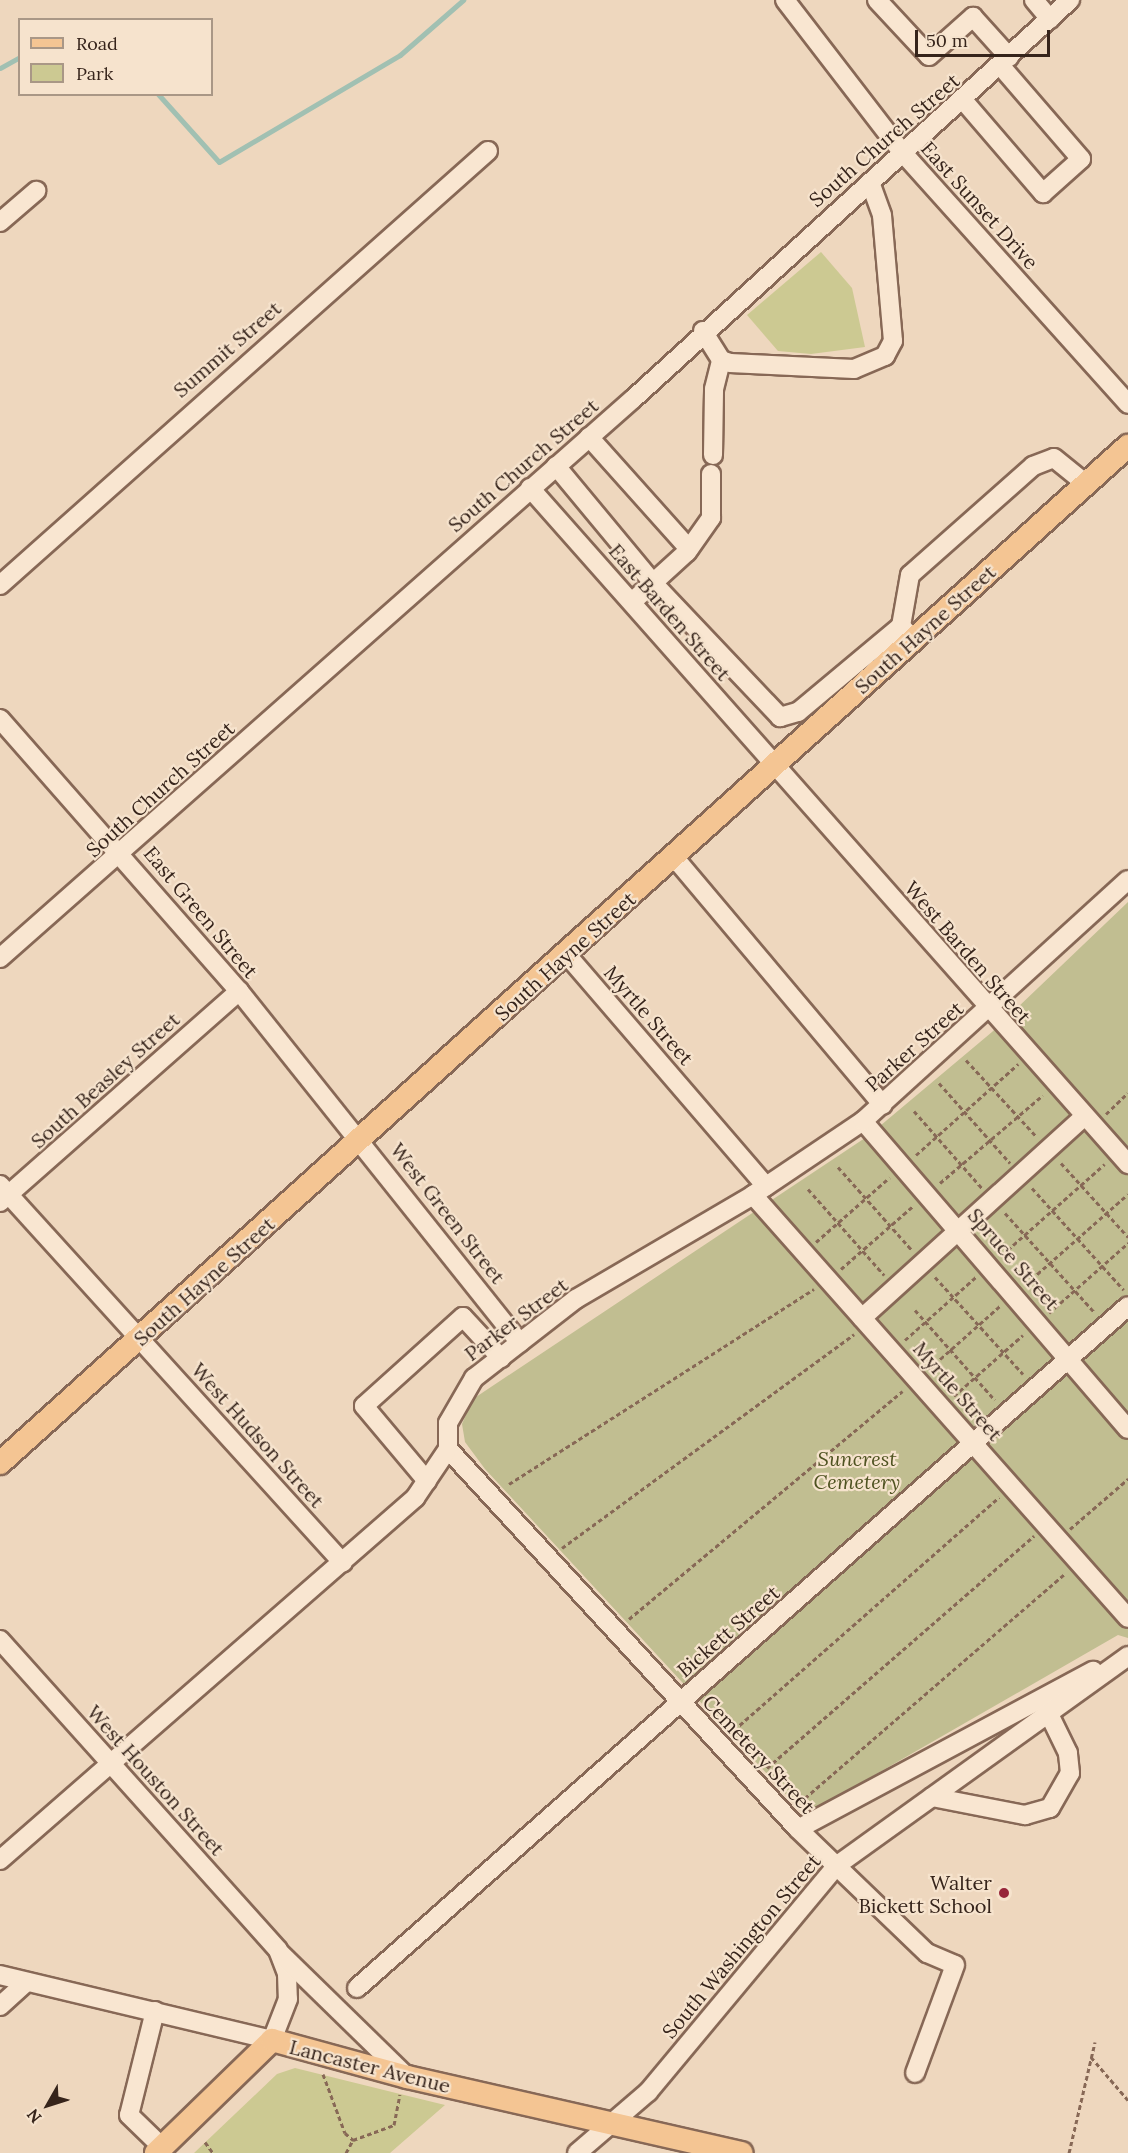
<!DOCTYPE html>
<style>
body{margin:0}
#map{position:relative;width:1128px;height:2153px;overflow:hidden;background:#eed7be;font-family:Lora,serif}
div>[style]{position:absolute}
.green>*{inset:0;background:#ccc992}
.cemetery>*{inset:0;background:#c1be91}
.stream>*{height:5px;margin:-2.5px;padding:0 2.5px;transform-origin:2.5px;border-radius:2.5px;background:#a1c0b2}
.path>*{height:3px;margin-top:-1.5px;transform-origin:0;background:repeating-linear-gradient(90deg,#876856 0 4.5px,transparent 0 7.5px)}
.roads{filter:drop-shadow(2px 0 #876856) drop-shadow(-2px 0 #876856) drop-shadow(0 2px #876856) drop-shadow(0 -2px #876856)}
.minor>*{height:18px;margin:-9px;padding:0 9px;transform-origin:9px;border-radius:9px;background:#f9e6d1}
.major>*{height:22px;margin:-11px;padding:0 11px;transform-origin:11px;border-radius:11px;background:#f4c593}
.dots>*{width:16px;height:16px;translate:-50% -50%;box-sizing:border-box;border:3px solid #f6e3cd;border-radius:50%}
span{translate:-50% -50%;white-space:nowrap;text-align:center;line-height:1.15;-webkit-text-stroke:4.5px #f6e3cd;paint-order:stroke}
.street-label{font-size:20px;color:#36241b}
.park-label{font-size:20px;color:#4f5321;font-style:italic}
.poi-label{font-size:20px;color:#36241b}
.right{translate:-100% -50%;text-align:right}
.legend{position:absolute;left:18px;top:18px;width:195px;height:78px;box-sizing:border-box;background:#f6e3cd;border:2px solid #a99786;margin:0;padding:8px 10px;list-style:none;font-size:18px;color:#36241b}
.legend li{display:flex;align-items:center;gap:12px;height:30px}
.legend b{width:30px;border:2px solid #a99786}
.north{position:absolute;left:18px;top:2075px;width:60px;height:60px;-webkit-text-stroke:4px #f6e3cd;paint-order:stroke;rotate:231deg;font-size:16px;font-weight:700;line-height:24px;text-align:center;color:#36241b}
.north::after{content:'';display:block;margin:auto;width:21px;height:27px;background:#36241b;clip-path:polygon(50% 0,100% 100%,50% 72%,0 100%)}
.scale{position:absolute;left:915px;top:30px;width:135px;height:27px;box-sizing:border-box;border:3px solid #36241b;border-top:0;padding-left:8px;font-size:18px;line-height:21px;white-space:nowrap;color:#36241b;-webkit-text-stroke:4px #f6e3cd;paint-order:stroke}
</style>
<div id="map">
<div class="green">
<i style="clip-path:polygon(821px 252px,852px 288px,865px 347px,811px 354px,778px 351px,747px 315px)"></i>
<i style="clip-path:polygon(295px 2068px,400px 2094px,445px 2105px,390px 2153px,194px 2153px,277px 2074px)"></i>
</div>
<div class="cemetery">
<i style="clip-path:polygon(1128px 902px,1128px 1638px,1118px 1635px,805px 1815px,485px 1469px,465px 1442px,462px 1424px,473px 1399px,868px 1136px,992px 1032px)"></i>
</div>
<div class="stream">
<i style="left:0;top:68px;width:23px;rotate:-29deg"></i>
<i style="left:158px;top:94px;width:91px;rotate:48.1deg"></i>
<i style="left:219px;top:162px;width:210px;rotate:-30.6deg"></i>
<i style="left:400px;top:55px;width:84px;rotate:-41.1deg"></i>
</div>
<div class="path">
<i style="left:966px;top:1060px;width:103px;rotate:47.4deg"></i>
<i style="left:939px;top:1083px;width:107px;rotate:48.4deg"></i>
<i style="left:914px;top:1111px;width:103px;rotate:48.6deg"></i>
<i style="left:1106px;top:1114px;width:30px;rotate:-44deg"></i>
<i style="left:916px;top:1155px;width:137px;rotate:-41.7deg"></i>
<i style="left:1061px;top:1163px;width:100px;rotate:47.8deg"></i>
<i style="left:838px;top:1167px;width:110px;rotate:48.3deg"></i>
<i style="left:940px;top:1183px;width:135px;rotate:-40.5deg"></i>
<i style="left:1032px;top:1188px;width:137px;rotate:48deg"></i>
<i style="left:808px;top:1189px;width:115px;rotate:48.5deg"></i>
<i style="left:1005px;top:1213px;width:135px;rotate:48deg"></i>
<i style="left:816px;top:1242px;width:98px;rotate:-41.3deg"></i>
<i style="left:1002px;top:1255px;width:137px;rotate:-41.5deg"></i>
<i style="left:841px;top:1269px;width:96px;rotate:-41.2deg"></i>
<i style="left:935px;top:1277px;width:131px;rotate:47.8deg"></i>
<i style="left:1026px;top:1284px;width:136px;rotate:-41.4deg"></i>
<i style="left:915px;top:1310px;width:120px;rotate:48.4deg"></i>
<i style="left:1049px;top:1313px;width:106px;rotate:-41.5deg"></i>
<i style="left:905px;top:1340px;width:95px;rotate:-41.6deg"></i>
<i style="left:929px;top:1369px;width:95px;rotate:-41.6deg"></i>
<i style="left:954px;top:1396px;width:92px;rotate:-41.5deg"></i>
<i style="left:509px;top:1484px;width:362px;rotate:-32.6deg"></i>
<i style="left:1070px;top:1529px;width:77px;rotate:-40.8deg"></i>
<i style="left:562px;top:1548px;width:362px;rotate:-36.2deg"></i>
<i style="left:629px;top:1619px;width:356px;rotate:-39.8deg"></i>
<i style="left:734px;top:1730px;width:353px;rotate:-41.3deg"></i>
<i style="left:767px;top:1768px;width:354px;rotate:-41deg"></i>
<i style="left:805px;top:1798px;width:345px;rotate:-40.8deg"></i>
<i style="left:1091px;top:2057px;width:57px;rotate:49.3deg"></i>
<i style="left:323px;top:2074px;width:63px;rotate:69.6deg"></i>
<i style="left:345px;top:2133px;width:11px;rotate:41deg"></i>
<i style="left:205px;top:2142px;width:14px;rotate:54deg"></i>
<i style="left:346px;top:2153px;width:15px;rotate:-62deg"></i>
<i style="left:353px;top:2140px;width:44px;rotate:-20.1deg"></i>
<i style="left:394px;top:2125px;width:31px;rotate:-79deg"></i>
<i style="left:1069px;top:2153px;width:114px;rotate:-76.8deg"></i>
</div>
<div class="roads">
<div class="minor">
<i style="left:785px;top:0;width:193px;rotate:52.4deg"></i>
<i style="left:903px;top:153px;width:337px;rotate:48.1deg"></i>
<i style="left:877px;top:0;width:76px;rotate:47.1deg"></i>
<i style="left:929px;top:56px;width:59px;rotate:-41.6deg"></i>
<i style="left:973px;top:17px;width:54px;rotate:48deg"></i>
<i style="left:1034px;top:0;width:25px;rotate:50deg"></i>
<i style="left:963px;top:100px;width:123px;rotate:49.3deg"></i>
<i style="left:1043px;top:193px;width:51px;rotate:-41.8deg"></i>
<i style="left:1081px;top:159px;width:124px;rotate:-130.8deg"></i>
<i style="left:0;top:222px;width:48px;rotate:-40.7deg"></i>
<i style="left:703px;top:331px;width:34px;rotate:58deg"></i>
<i style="left:721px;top:360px;width:9px;rotate:18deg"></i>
<i style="left:730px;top:363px;width:124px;rotate:2.8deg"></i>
<i style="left:854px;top:369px;width:34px;rotate:-23deg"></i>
<i style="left:885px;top:356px;width:17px;rotate:-62deg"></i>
<i style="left:893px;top:341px;width:126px;rotate:-95deg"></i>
<i style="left:882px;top:215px;width:35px;rotate:-110deg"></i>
<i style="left:589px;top:437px;width:150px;rotate:48.2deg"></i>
<i style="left:713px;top:455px;width:66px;rotate:-89.1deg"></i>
<i style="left:714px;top:389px;width:30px;rotate:-76deg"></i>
<i style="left:556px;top:466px;width:152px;rotate:50.3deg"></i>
<i style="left:653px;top:583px;width:185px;rotate:46.5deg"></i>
<i style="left:780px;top:717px;width:19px;rotate:-16deg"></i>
<i style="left:798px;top:712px;width:134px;rotate:-39.9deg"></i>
<i style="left:530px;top:488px;width:903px;rotate:48.5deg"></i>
<i style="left:0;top:585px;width:653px;rotate:-41.65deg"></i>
<i style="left:632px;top:602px;width:74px;rotate:-42.3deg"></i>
<i style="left:687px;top:552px;width:42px;rotate:-54.8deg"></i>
<i style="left:711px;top:518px;width:44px;rotate:-90deg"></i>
<i style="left:908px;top:634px;width:11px;rotate:-131deg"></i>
<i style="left:901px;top:626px;width:52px;rotate:-80deg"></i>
<i style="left:910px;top:575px;width:164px;rotate:-41.5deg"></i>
<i style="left:1033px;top:466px;width:22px;rotate:-21deg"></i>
<i style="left:1054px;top:458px;width:41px;rotate:39.1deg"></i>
<i style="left:0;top:719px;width:362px;rotate:48.7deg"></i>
<i style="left:239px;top:991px;width:450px;rotate:51.4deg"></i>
<i style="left:674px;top:857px;width:324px;rotate:49.9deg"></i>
<i style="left:567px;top:955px;width:305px;rotate:49.3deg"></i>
<i style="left:0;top:958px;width:844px;rotate:-41.45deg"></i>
<i style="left:633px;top:399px;width:592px;rotate:-42.4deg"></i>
<i style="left:863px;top:1121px;width:406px;rotate:49.3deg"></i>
<i style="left:0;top:1185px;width:510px;rotate:47.78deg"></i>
<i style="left:753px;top:1195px;width:565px;rotate:48.44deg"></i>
<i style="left:0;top:1202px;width:319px;rotate:-41.4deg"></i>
<i style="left:862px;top:1318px;width:299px;rotate:-42.2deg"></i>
<i style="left:448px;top:1449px;width:517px;rotate:47.35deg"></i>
<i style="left:798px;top:1829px;width:179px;rotate:43.9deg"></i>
<i style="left:927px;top:1953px;width:30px;rotate:23deg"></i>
<i style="left:955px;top:1965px;width:115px;rotate:110.3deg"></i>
<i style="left:427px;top:1481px;width:98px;rotate:-130deg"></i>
<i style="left:364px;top:1406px;width:133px;rotate:-42deg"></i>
<i style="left:463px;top:1317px;width:56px;rotate:47.2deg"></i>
<i style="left:0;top:1640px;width:416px;rotate:48.1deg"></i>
<i style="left:278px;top:1950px;width:26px;rotate:69deg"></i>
<i style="left:287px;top:1974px;width:25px;rotate:88deg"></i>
<i style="left:288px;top:1999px;width:44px;rotate:111.3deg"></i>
<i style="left:272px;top:2040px;width:280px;rotate:-166.6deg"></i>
<i style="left:932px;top:1797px;width:95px;rotate:11deg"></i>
<i style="left:1025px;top:1815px;width:26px;rotate:-16deg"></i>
<i style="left:1050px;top:1808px;width:40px;rotate:-60.3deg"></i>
<i style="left:1070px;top:1773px;width:20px;rotate:-96deg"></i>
<i style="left:1068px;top:1753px;width:43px;rotate:-116deg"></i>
<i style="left:798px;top:1829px;width:335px;rotate:-28.2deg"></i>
<i style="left:0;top:1860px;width:551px;rotate:-41.1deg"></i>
<i style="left:415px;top:1498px;width:59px;rotate:-56deg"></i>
<i style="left:448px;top:1449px;width:26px;rotate:-90deg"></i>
<i style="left:448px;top:1423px;width:52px;rotate:-60deg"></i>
<i style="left:474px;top:1378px;width:129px;rotate:-37.8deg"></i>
<i style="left:576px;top:1299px;width:205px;rotate:-30.4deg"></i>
<i style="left:753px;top:1195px;width:133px;rotate:-33.9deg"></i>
<i style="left:863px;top:1121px;width:358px;rotate:-42.3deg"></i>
<i style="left:280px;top:1953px;width:176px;rotate:44.3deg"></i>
<i style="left:357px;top:1988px;width:1029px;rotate:-41.49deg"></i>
<i style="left:0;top:2006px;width:36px;rotate:-42deg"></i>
<i style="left:155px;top:2011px;width:107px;rotate:104deg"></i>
<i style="left:129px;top:2115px;width:46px;rotate:44.1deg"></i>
<i style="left:577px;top:2153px;width:94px;rotate:-40.7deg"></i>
<i style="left:648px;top:2092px;width:294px;rotate:-50.2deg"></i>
<i style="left:836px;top:1866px;width:360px;rotate:-35.7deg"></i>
</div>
<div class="major">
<i style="left:0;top:1463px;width:1519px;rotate:-42.04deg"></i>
<i style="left:156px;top:2153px;width:162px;rotate:-44.2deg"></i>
<i style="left:272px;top:2040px;width:140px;rotate:15.3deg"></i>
<i style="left:407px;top:2077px;width:343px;rotate:12.8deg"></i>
</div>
</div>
<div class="dots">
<i style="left:1004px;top:1893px;background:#972539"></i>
</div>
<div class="street-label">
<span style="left:884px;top:140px;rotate:-41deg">South Church Street</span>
<span style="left:980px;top:205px;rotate:48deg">East Sunset Drive</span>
<span style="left:227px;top:349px;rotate:-41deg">Summit Street</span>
<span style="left:523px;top:465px;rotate:-41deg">South Church Street</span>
<span style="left:670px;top:612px;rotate:49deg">East Barden Street</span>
<span style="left:925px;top:629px;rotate:-42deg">South Hayne Street</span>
<span style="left:160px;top:789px;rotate:-42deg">South Church Street</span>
<span style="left:201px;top:912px;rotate:50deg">East Green Street</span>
<span style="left:968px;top:952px;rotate:49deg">West Barden Street</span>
<span style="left:565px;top:956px;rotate:-42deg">South Hayne Street</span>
<span style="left:649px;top:1015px;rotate:49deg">Myrtle Street</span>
<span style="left:914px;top:1046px;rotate:-42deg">Parker Street</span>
<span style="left:105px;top:1080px;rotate:-42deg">South Beasley Street</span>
<span style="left:448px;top:1213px;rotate:52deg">West Green Street</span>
<span style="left:1014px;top:1259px;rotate:49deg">Spruce Street</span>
<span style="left:204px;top:1281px;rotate:-42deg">South Hayne Street</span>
<span style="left:516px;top:1319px;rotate:-37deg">Parker Street</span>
<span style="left:958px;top:1391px;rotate:49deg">Myrtle Street</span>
<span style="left:258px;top:1435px;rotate:48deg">West Hudson Street</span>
<span style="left:728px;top:1631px;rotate:-41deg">Bickett Street</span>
<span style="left:759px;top:1754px;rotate:47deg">Cemetery Street</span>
<span style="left:156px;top:1780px;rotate:48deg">West Houston Street</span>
<span style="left:741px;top:1946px;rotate:-50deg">South Washington Street</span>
<span style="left:370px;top:2066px;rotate:14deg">Lancaster Avenue</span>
</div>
<div class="park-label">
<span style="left:857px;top:1470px">Suncrest<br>Cemetery</span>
</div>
<div class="poi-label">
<span class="right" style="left:992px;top:1894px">Walter<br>Bickett School</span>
</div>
<ul class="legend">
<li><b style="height:8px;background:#f4c593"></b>Road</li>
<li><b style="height:16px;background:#ccc992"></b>Park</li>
</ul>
<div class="north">N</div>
<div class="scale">50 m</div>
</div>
